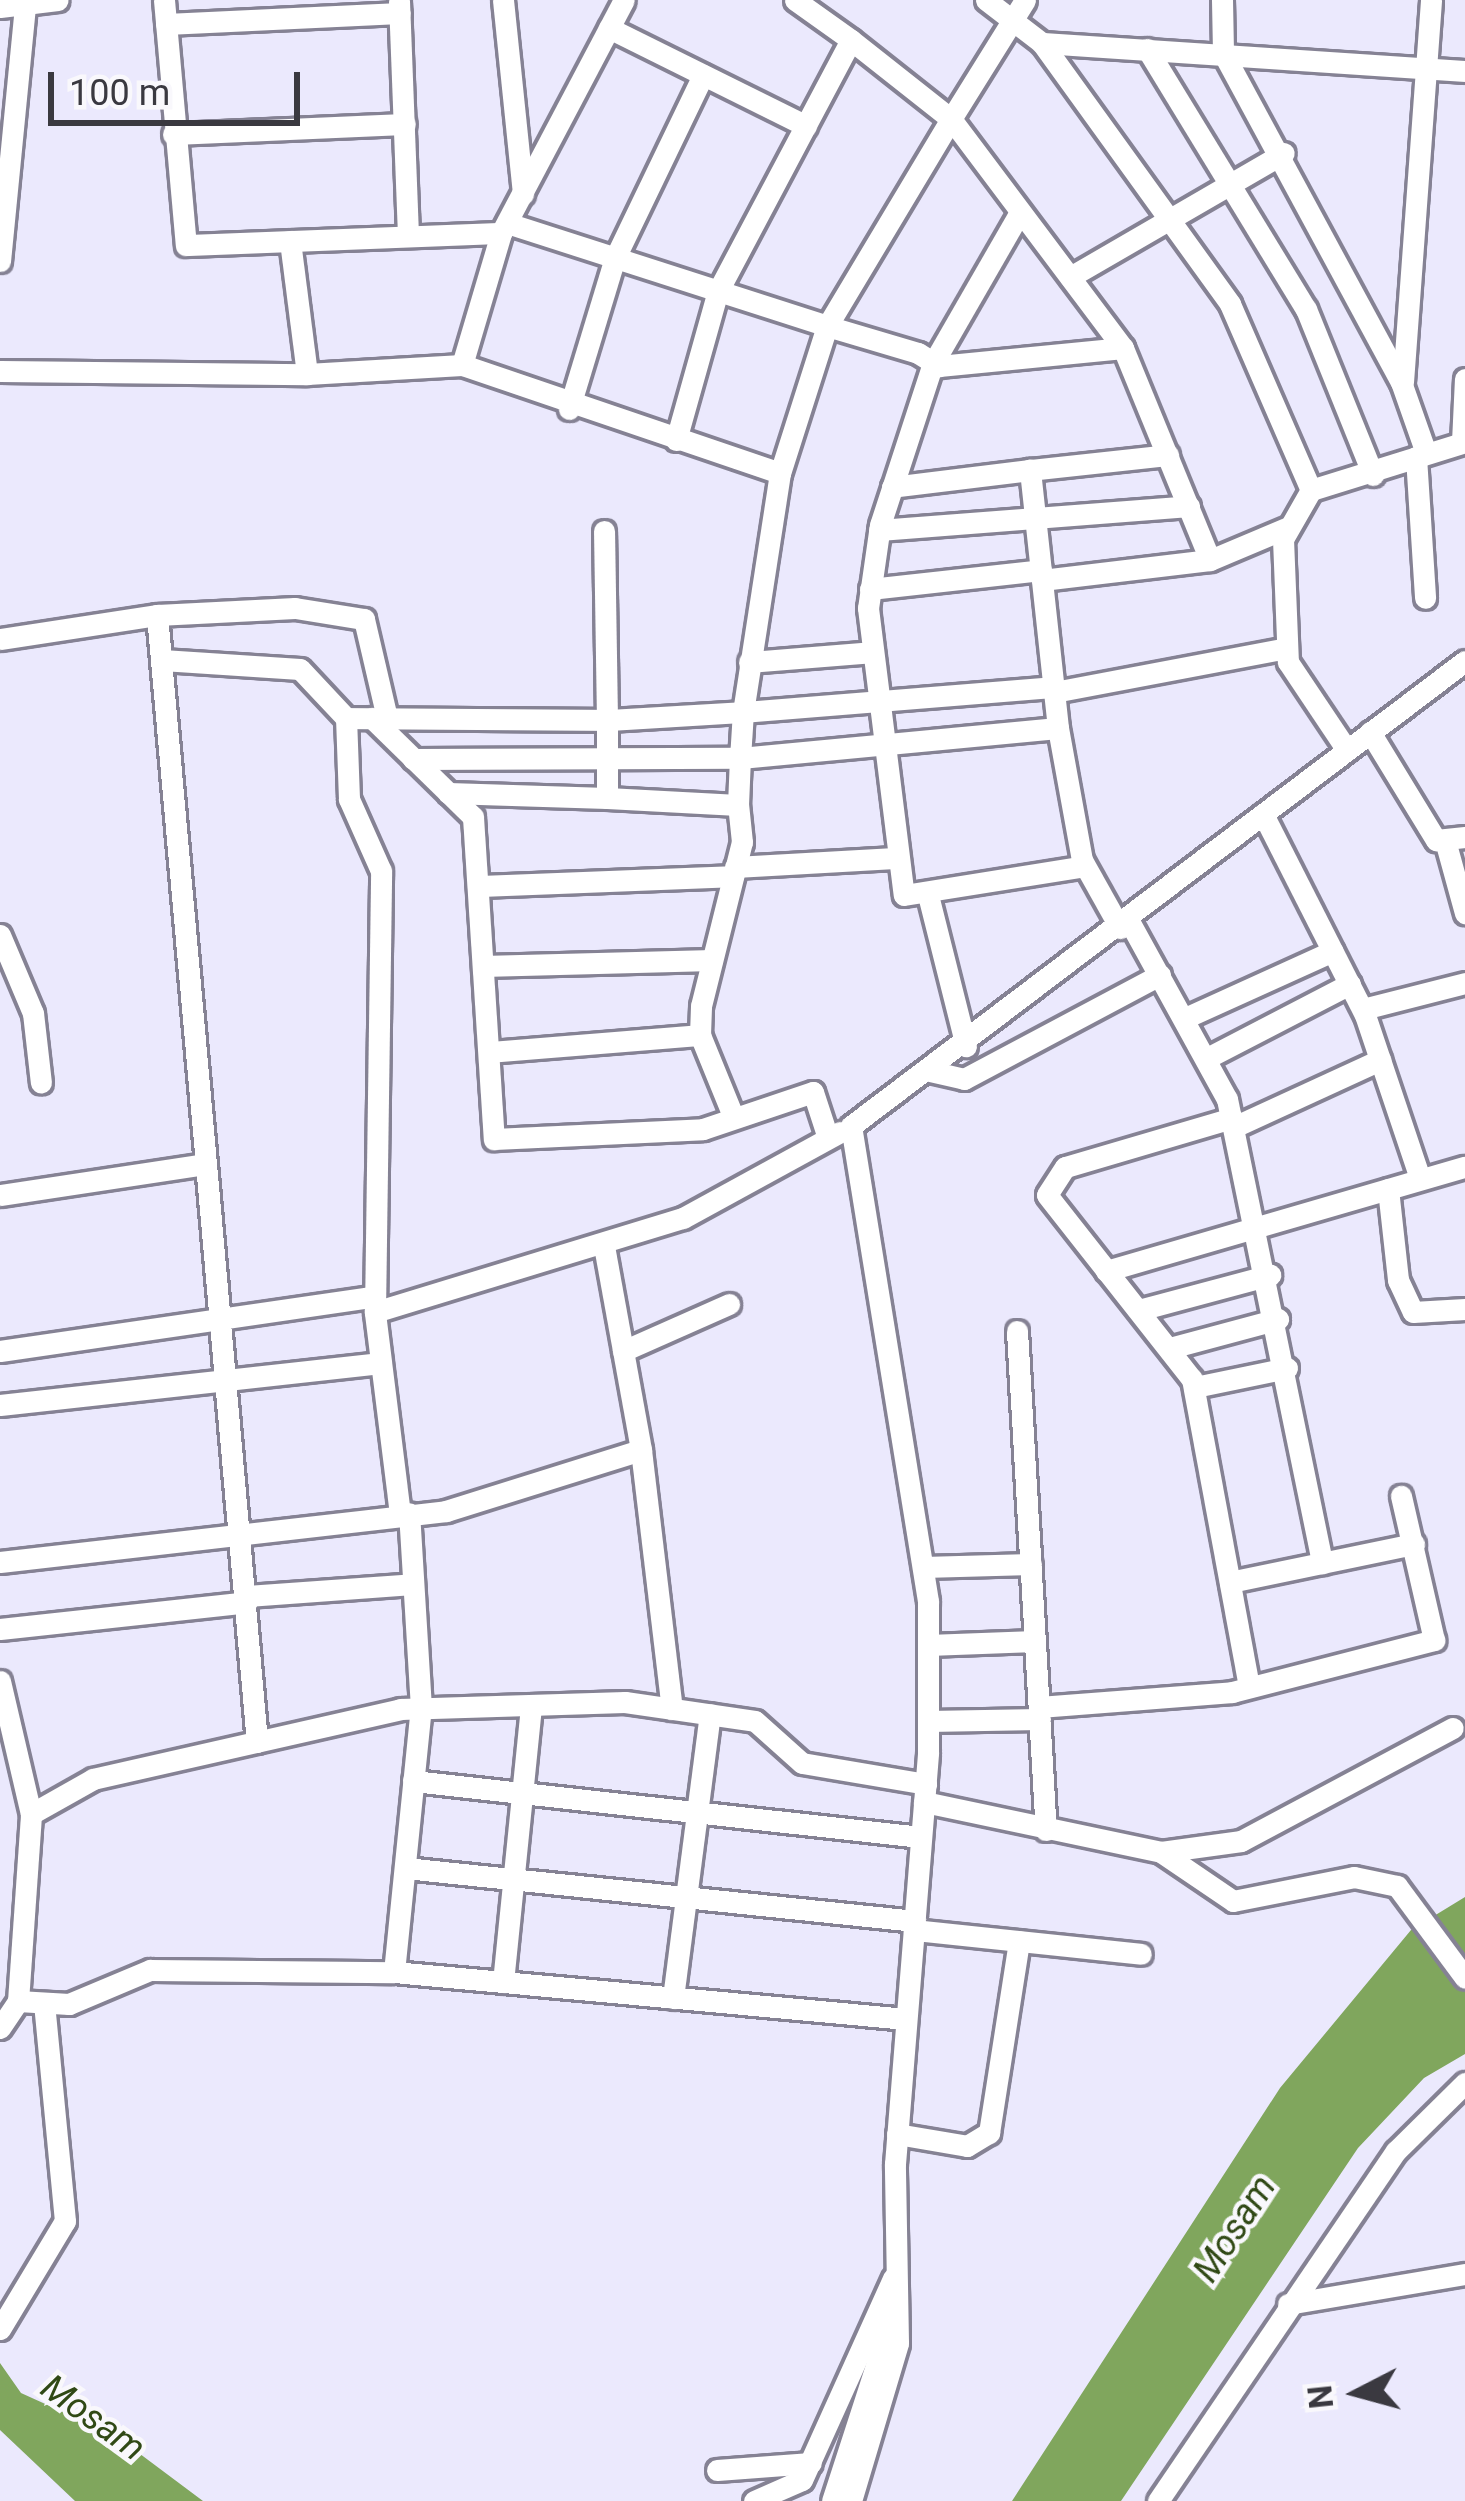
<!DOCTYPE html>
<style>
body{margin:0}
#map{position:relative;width:1465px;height:2501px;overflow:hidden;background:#ebe9fd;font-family:Roboto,sans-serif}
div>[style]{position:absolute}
.water>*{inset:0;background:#80a65d}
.roads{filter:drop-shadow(3px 0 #858294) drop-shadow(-3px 0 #858294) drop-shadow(0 3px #858294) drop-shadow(0 -3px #858294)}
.minor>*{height:21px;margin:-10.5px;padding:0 10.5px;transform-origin:10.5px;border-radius:10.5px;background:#fff}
span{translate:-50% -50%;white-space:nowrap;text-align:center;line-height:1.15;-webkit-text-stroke:9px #f9f8fc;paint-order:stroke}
.water-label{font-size:36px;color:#304915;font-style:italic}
.north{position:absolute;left:1297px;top:2333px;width:120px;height:120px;-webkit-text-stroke:9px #f9f8fc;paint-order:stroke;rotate:264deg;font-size:33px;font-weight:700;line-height:48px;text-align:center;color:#3a3940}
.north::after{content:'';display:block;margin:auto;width:42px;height:54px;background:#3a3940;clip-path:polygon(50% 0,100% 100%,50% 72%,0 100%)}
.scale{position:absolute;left:48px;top:72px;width:252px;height:54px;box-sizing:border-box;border:6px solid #3a3940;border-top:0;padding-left:15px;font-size:36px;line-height:42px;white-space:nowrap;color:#3a3940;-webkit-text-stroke:9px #f9f8fc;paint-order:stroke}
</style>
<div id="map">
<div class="water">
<i style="clip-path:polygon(1465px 1897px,1465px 2054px,1424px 2078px,1358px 2148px,1121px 2501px,1012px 2501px,1280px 2088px,1411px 1930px)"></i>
<i style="clip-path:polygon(0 2363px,21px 2393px,116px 2436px,203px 2501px,75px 2501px,0 2430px)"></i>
</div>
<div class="roads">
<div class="minor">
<i style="left:164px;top:0;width:246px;rotate:84.9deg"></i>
<i style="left:186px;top:245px;width:315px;rotate:-2.2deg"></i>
<i style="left:503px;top:0;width:195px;rotate:84.1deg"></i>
<i style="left:795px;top:0;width:69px;rotate:35.5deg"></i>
<i style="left:986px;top:0;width:71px;rotate:37.5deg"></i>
<i style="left:1042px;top:43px;width:322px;rotate:54.2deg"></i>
<i style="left:1230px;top:304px;width:203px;rotate:66.5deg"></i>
<i style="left:1311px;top:490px;width:56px;rotate:119.7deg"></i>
<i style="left:1283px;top:539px;width:123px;rotate:87.7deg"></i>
<i style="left:1288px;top:662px;width:106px;rotate:56.2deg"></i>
<i style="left:1222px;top:0;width:53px;rotate:88.9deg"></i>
<i style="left:1223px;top:53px;width:374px;rotate:61.6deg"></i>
<i style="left:1401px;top:382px;width:75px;rotate:70.6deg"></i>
<i style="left:399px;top:1px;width:230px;rotate:87.8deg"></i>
<i style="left:0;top:7px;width:58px;rotate:-6.9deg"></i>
<i style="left:166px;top:24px;width:234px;rotate:-2.7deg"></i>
<i style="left:609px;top:28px;width:220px;rotate:26.4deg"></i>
<i style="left:1042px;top:43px;width:424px;rotate:3.8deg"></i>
<i style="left:1147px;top:49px;width:305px;rotate:58.6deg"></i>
<i style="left:1306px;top:309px;width:179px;rotate:68deg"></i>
<i style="left:173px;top:134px;width:232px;rotate:-2.5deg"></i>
<i style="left:1020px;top:212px;width:174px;rotate:119.9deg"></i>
<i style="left:933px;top:363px;width:170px;rotate:108.1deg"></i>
<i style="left:880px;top:525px;width:84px;rotate:98.2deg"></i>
<i style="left:868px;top:608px;width:289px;rotate:82.9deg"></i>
<i style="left:904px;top:895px;width:183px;rotate:-9.1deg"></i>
<i style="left:507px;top:223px;width:336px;rotate:17.8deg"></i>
<i style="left:827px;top:326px;width:95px;rotate:16.5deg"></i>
<i style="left:918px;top:353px;width:25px;rotate:32deg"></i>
<i style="left:939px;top:366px;width:185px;rotate:-5.6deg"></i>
<i style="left:1123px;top:348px;width:286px;rotate:-126.9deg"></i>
<i style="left:951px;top:119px;width:241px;rotate:120.9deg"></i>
<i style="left:827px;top:326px;width:154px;rotate:107.7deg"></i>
<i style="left:780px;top:473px;width:336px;rotate:-161.2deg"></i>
<i style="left:462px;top:365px;width:138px;rotate:-73.5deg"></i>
<i style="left:501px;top:233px;width:263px;rotate:-62.2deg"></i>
<i style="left:290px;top:241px;width:134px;rotate:82.7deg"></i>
<i style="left:307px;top:374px;width:155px;rotate:-3.3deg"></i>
<i style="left:0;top:261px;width:258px;rotate:-84.4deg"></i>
<i style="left:1070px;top:277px;width:247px;rotate:-30.1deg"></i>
<i style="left:1123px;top:348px;width:229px;rotate:67.7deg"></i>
<i style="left:1210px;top:560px;width:82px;rotate:-22.8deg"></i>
<i style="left:0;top:371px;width:307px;rotate:0.6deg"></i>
<i style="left:1403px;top:382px;width:383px;rotate:-85.8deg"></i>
<i style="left:569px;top:409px;width:158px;rotate:-73.1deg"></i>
<i style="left:615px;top:258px;width:203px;rotate:-64.3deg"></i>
<i style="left:676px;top:440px;width:155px;rotate:-74.3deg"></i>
<i style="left:718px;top:291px;width:284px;rotate:-62.1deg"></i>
<i style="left:851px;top:40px;width:127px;rotate:38.3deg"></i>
<i style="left:951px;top:119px;width:140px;rotate:-58.1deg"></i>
<i style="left:1462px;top:442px;width:63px;rotate:-87.3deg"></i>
<i style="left:1416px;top:457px;width:141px;rotate:86.3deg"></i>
<i style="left:1030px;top:470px;width:139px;rotate:-6.2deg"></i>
<i style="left:780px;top:473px;width:242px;rotate:98.8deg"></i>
<i style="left:743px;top:712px;width:136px;rotate:176.6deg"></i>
<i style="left:607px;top:720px;width:78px;rotate:90deg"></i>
<i style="left:607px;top:798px;width:131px;rotate:3.1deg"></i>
<i style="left:738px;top:805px;width:47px;rotate:-87.6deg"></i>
<i style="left:740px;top:758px;width:319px;rotate:-5.4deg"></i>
<i style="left:1058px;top:728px;width:260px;rotate:-96.2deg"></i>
<i style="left:1030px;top:470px;width:139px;rotate:173deg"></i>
<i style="left:1311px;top:490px;width:161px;rotate:-17.3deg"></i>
<i style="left:879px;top:530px;width:311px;rotate:-4.4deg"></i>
<i style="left:1042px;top:580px;width:169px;rotate:-6.8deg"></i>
<i style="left:870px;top:589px;width:172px;rotate:-6.3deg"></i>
<i style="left:0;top:639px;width:159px;rotate:-8.7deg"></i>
<i style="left:162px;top:660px;width:138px;rotate:3.7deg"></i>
<i style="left:300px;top:669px;width:67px;rotate:46.8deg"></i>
<i style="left:749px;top:662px;width:124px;rotate:-4.6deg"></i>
<i style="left:1054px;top:692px;width:236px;rotate:-10.7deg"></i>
<i style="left:372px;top:718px;width:141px;rotate:44.4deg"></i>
<i style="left:473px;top:817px;width:323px;rotate:86.3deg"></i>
<i style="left:494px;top:1139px;width:209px;rotate:-2.7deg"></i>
<i style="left:703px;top:1129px;width:116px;rotate:-18.6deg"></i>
<i style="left:813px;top:1092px;width:48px;rotate:71.9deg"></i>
<i style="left:1058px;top:728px;width:134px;rotate:79.7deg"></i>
<i style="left:1082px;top:860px;width:78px;rotate:60.8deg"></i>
<i style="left:1370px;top:732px;width:127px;rotate:58.6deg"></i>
<i style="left:1436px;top:840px;width:29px;rotate:-6deg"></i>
<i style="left:413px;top:759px;width:327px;rotate:-0.2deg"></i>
<i style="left:740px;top:758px;width:46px;rotate:-86.3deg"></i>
<i style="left:743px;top:712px;width:312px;rotate:-4.6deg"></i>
<i style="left:448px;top:793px;width:159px;rotate:1.8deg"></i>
<i style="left:1263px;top:814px;width:225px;rotate:63.1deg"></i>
<i style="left:1365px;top:1015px;width:172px;rotate:71.4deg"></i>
<i style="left:1446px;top:844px;width:72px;rotate:74.6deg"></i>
<i style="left:735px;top:867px;width:160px;rotate:-3.2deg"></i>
<i style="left:478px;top:886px;width:255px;rotate:-2.2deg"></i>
<i style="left:928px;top:895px;width:156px;rotate:75.9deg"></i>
<i style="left:1129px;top:921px;width:203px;rotate:61.2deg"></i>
<i style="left:1227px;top:1099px;width:474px;rotate:78.4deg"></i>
<i style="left:0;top:935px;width:85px;rotate:67.1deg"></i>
<i style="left:33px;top:1013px;width:70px;rotate:83.5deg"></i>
<i style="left:483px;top:966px;width:229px;rotate:-1.5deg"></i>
<i style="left:1363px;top:1009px;width:105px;rotate:-14.3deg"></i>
<i style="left:1185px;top:1018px;width:162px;rotate:-24.4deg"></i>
<i style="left:489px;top:1052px;width:212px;rotate:-4.6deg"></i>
<i style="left:1207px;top:1058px;width:161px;rotate:-27.4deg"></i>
<i style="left:930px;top:1071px;width:35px;rotate:13deg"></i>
<i style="left:964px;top:1079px;width:222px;rotate:-28deg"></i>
<i style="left:731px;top:1111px;width:82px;rotate:-112.2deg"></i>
<i style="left:700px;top:1035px;width:29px;rotate:-88deg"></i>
<i style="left:701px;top:1006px;width:169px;rotate:-76deg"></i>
<i style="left:742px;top:842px;width:37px;rotate:-96deg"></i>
<i style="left:1232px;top:1118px;width:174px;rotate:163.6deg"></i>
<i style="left:1065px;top:1167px;width:33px;rotate:123deg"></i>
<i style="left:1047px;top:1195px;width:234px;rotate:51.8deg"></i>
<i style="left:1192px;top:1379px;width:313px;rotate:79.5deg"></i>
<i style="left:1234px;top:1127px;width:161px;rotate:-24.7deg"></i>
<i style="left:206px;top:1164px;width:551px;rotate:-95.1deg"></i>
<i style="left:157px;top:615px;width:138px;rotate:-2.9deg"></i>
<i style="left:295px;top:608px;width:70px;rotate:9.1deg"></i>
<i style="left:364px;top:619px;width:102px;rotate:76.9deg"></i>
<i style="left:1388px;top:1189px;width:92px;rotate:83.7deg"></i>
<i style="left:1398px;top:1280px;width:35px;rotate:65deg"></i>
<i style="left:1413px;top:1312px;width:52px;rotate:-3.3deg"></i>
<i style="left:0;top:1195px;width:208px;rotate:-8.6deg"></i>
<i style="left:206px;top:1164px;width:580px;rotate:84.96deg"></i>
<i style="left:604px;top:1246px;width:207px;rotate:79.7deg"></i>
<i style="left:1106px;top:1271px;width:374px;rotate:-16.2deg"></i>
<i style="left:1139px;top:1310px;width:136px;rotate:-15deg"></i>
<i style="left:375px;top:1312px;width:441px;rotate:-89.2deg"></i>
<i style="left:381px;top:871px;width:79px;rotate:-114deg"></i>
<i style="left:349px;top:799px;width:81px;rotate:-92.1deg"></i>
<i style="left:346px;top:718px;width:261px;rotate:0.4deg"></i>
<i style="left:607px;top:720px;width:189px;rotate:-90.9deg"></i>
<i style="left:1017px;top:1331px;width:500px;rotate:86.7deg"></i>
<i style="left:1170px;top:1348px;width:112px;rotate:-15deg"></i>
<i style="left:0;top:1351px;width:379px;rotate:-8.3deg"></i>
<i style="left:623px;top:1351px;width:116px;rotate:-23.9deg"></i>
<i style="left:1195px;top:1387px;width:94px;rotate:-11.7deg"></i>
<i style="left:0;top:1405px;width:383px;rotate:-6.3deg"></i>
<i style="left:400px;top:1514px;width:204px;rotate:-97.1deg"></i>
<i style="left:375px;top:1312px;width:322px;rotate:-17deg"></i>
<i style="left:683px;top:1218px;width:179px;rotate:-28.7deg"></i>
<i style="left:0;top:1562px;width:449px;rotate:-6.5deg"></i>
<i style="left:446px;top:1511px;width:204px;rotate:-17.4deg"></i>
<i style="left:641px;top:1450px;width:261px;rotate:83.2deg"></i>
<i style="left:923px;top:1567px;width:108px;rotate:-1.6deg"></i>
<i style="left:1230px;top:1582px;width:188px;rotate:-11.7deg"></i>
<i style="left:247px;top:1596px;width:166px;rotate:-4.1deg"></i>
<i style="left:0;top:1629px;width:248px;rotate:-6.2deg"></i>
<i style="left:928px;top:1645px;width:107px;rotate:-2.1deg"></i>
<i style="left:0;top:1681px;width:137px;rotate:76.9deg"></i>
<i style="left:1039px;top:1707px;width:194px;rotate:-4.4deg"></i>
<i style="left:1232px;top:1692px;width:209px;rotate:-14.4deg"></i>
<i style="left:1434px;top:1640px;width:148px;rotate:-102.9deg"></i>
<i style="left:928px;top:1721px;width:112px;rotate:-1deg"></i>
<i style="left:413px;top:1781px;width:511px;rotate:6.29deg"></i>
<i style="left:924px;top:1802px;width:242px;rotate:11.9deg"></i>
<i style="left:1161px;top:1852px;width:87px;rotate:34.2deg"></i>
<i style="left:1233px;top:1901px;width:123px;rotate:-11.2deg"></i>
<i style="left:1354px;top:1877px;width:44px;rotate:11.8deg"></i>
<i style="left:1397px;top:1886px;width:114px;rotate:53.5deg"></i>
<i style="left:1161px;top:1852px;width:81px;rotate:-7.8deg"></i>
<i style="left:1241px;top:1841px;width:240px;rotate:-28.1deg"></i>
<i style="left:405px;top:1868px;width:513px;rotate:5.93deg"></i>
<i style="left:914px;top:1930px;width:228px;rotate:6deg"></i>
<i style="left:394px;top:1972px;width:514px;rotate:5.24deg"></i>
<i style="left:503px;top:1982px;width:278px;rotate:-84.2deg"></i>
<i style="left:673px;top:1998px;width:286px;rotate:-82.6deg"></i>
<i style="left:18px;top:2001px;width:51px;rotate:3.4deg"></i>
<i style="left:69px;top:2004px;width:88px;rotate:-22.8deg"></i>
<i style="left:150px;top:1970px;width:244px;rotate:0.5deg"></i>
<i style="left:394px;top:1972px;width:265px;rotate:-84.2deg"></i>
<i style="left:421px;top:1708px;width:195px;rotate:-93.5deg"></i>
<i style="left:0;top:2028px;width:32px;rotate:-56deg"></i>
<i style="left:18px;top:2001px;width:187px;rotate:-86deg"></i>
<i style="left:31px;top:1814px;width:71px;rotate:-29.4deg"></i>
<i style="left:93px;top:1779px;width:315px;rotate:-12.8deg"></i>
<i style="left:400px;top:1709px;width:225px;rotate:-1.8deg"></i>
<i style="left:625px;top:1702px;width:131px;rotate:8.3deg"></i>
<i style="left:755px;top:1721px;width:63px;rotate:41.8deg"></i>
<i style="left:802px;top:1763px;width:126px;rotate:9.6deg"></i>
<i style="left:897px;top:2134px;width:71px;rotate:9.7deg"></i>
<i style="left:967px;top:2146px;width:26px;rotate:-31deg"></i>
<i style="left:989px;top:2133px;width:194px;rotate:-81.1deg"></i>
<i style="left:1288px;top:2304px;width:180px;rotate:-9.6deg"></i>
<i style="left:0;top:2329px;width:126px;rotate:-59deg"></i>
<i style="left:65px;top:2221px;width:219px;rotate:-95.5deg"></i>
<i style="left:717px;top:2470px;width:94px;rotate:-4.3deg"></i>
<i style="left:754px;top:2501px;width:52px;rotate:-23.6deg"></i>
<i style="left:802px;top:2480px;width:222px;rotate:-65.7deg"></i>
<i style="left:832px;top:2501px;width:184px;rotate:-72deg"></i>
<i style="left:851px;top:2501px;width:165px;rotate:-73.4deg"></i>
<i style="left:898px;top:2343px;width:179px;rotate:-91deg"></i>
<i style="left:895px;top:2164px;width:413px;rotate:-85.4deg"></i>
<i style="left:928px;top:1752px;width:151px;rotate:-90deg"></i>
<i style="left:928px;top:1601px;width:481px;rotate:-99.2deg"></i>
<i style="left:851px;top:1126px;width:770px;rotate:-37.14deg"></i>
<i style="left:1158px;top:2501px;width:423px;rotate:-55.8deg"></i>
<i style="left:1396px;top:2151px;width:97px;rotate:-44.6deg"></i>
</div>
</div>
<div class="water-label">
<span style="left:1235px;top:2229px;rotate:-57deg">Mosam</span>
<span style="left:93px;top:2418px;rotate:36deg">Mosam</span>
</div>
<div class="north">N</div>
<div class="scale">100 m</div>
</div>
